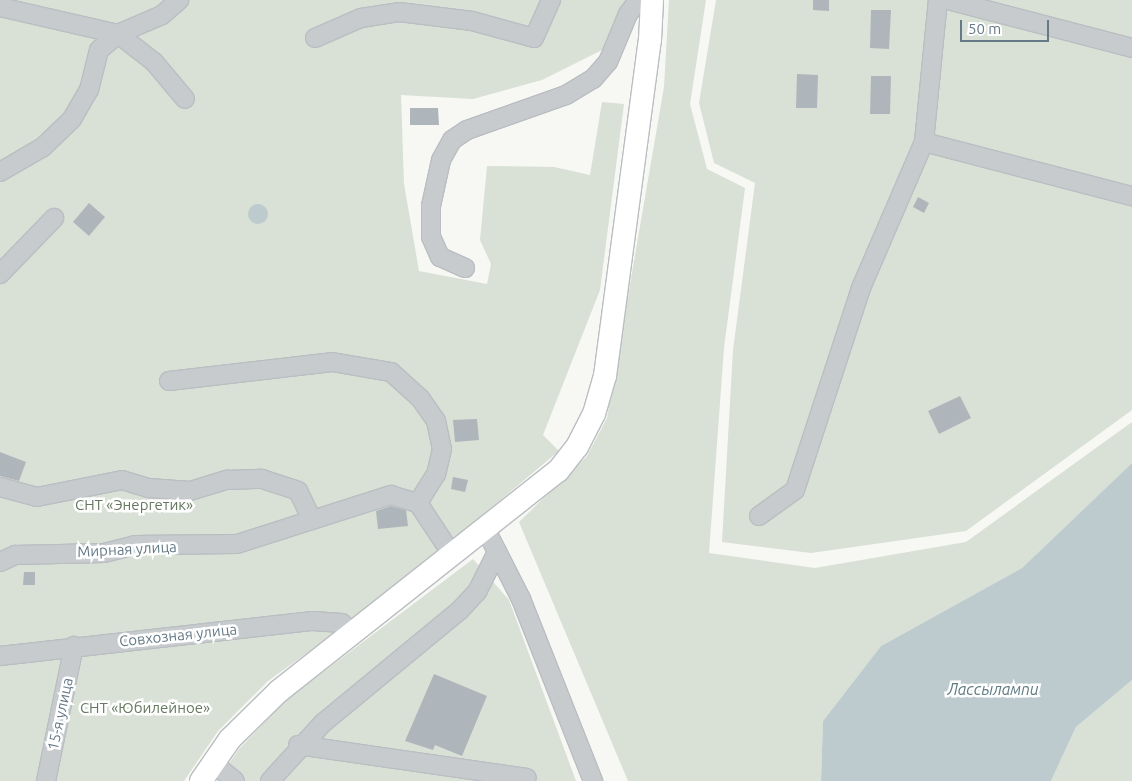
<!DOCTYPE html>
<meta charset="utf-8">
<style>
body{margin:0}
#map{position:relative;width:1132px;height:781px;overflow:hidden;background:#f7f7f4;font-family:Ubuntu,sans-serif}
div>[style]{position:absolute}
.green>*{inset:0;background:#d9e0d5}
.water>*{inset:0;background:#bdcace}
.round{border-radius:50%}
.building>*{inset:0;background:#aeb6bc}
.roads{filter:drop-shadow(1px 0 #babec2) drop-shadow(-1px 0 #babec2) drop-shadow(0 1px #babec2) drop-shadow(0 -1px #babec2)}
.minor>*{height:18px;margin:-9px;padding:0 9px;transform-origin:9px;border-radius:9px;background:#c7cbce}
.major>*{height:22px;margin:-11px;padding:0 11px;transform-origin:11px;border-radius:11px;background:#fff}
span{translate:-50% -50%;white-space:nowrap;text-align:center;line-height:1.15;-webkit-text-stroke:5px #fff;paint-order:stroke}
.park-label{font-size:15px;color:#667960}
.street-label{font-size:15px;color:#657987}
.water-label{font-size:16px;color:#607b83;font-style:italic}
.scale{position:absolute;left:960px;top:20px;width:89px;height:22px;box-sizing:border-box;border:2px solid #657987;border-top:0;padding-left:6px;font-size:15px;line-height:18px;white-space:nowrap;color:#657987;-webkit-text-stroke:4px #fff;paint-order:stroke}
</style>
<div id="map">
<div class="green">
<i style="clip-path:polygon(0 0,626px 0,602px 50px,542px 80px,473px 99px,401px 95px,404px 184px,419px 271px,487px 284px,491px 264px,480px 240px,487px 166px,554px 167px,590px 175px,602px 102px,624px 104px,600px 290px,543px 435px,559px 451px,378px 602px,268px 681px,218px 731px,184px 781px,0 781px)"></i>
<i style="clip-path:polygon(669px 0,706px 0,690px 104px,707px 169px,745px 188px,724px 348px,709px 553px,815px 568px,966px 542px,1132px 422px,1132px 463px,1022px 568px,881px 646px,823px 721px,821px 781px,628px 781px,519px 522px,587px 456px,607px 418px,664px 87px)"></i>
<i style="clip-path:polygon(716px 0,1132px 0,1132px 410px,966px 531px,811px 553px,722px 542px,733px 350px,755px 183px,714px 163px,699px 103px)"></i>
<i style="clip-path:polygon(473px 559px,509px 600px,576px 781px,217px 781px,239px 749px,286px 700px)"></i>
<i style="clip-path:polygon(1132px 680px,1132px 781px,1051px 781px,1076px 727px)"></i>
</div>
<div class="water">
<i class="round" style="left:248px;top:204px;width:20px;height:20px"></i>
<i style="clip-path:polygon(1132px 463px,1132px 680px,1076px 727px,1051px 781px,821px 781px,823px 721px,881px 646px,1022px 568px)"></i>
</div>
<div class="building">
<i style="clip-path:polygon(813px 0,829px 0,829px 11px,813px 10px)"></i>
<i style="clip-path:polygon(871px 10px,891px 10px,889px 49px,870px 48px)"></i>
<i style="clip-path:polygon(797px 74px,818px 75px,817px 108px,796px 108px)"></i>
<i style="clip-path:polygon(871px 76px,891px 76px,890px 114px,870px 114px)"></i>
<i style="clip-path:polygon(410px 108px,438px 108px,439px 125px,410px 125px)"></i>
<i style="clip-path:polygon(918px 197px,929px 203px,924px 213px,913px 207px)"></i>
<i style="clip-path:polygon(89px 203px,105px 217px,89px 236px,73px 222px)"></i>
<i style="clip-path:polygon(960px 396px,971px 418px,939px 434px,928px 411px)"></i>
<i style="clip-path:polygon(477px 419px,479px 440px,455px 442px,453px 420px)"></i>
<i style="clip-path:polygon(0 452px,26px 462px,19px 481px,0 476px)"></i>
<i style="clip-path:polygon(453px 477px,468px 480px,465px 492px,451px 489px)"></i>
<i style="clip-path:polygon(391px 506px,406px 510px,408px 526px,378px 529px,376px 511px)"></i>
<i style="clip-path:polygon(24px 572px,35px 572px,35px 585px,23px 585px)"></i>
<i style="clip-path:polygon(434px 674px,487px 696px,462px 756px,435px 745px,433px 750px,405px 741px)"></i>
</div>
<div class="roads">
<div class="minor">
<i style="left:948px;top:0;width:190px;rotate:14.6deg"></i>
<i style="left:0;top:7px;width:121px;rotate:12.9deg"></i>
<i style="left:118px;top:34px;width:46px;rotate:37.9deg"></i>
<i style="left:154px;top:62px;width:48px;rotate:50deg"></i>
<i style="left:315px;top:38px;width:50px;rotate:-23.5deg"></i>
<i style="left:361px;top:18px;width:38px;rotate:-9deg"></i>
<i style="left:399px;top:12px;width:74px;rotate:7deg"></i>
<i style="left:472px;top:21px;width:64px;rotate:15.3deg"></i>
<i style="left:534px;top:38px;width:42px;rotate:-65.9deg"></i>
<i style="left:924px;top:142px;width:215px;rotate:14.6deg"></i>
<i style="left:0;top:172px;width:50px;rotate:-30.2deg"></i>
<i style="left:43px;top:147px;width:40px;rotate:-44deg"></i>
<i style="left:72px;top:119px;width:34px;rotate:-60deg"></i>
<i style="left:89px;top:90px;width:41px;rotate:-76deg"></i>
<i style="left:99px;top:50px;width:25px;rotate:-40deg"></i>
<i style="left:118px;top:34px;width:48px;rotate:-23.4deg"></i>
<i style="left:162px;top:15px;width:23px;rotate:-41deg"></i>
<i style="left:465px;top:268px;width:27px;rotate:-156deg"></i>
<i style="left:440px;top:257px;width:22px;rotate:-114deg"></i>
<i style="left:431px;top:237px;width:31px;rotate:-90deg"></i>
<i style="left:431px;top:206px;width:47px;rotate:-77.7deg"></i>
<i style="left:441px;top:160px;width:23px;rotate:-61deg"></i>
<i style="left:452px;top:140px;width:18px;rotate:-34deg"></i>
<i style="left:467px;top:130px;width:105px;rotate:-19.5deg"></i>
<i style="left:566px;top:95px;width:31px;rotate:-31deg"></i>
<i style="left:593px;top:79px;width:23px;rotate:-49deg"></i>
<i style="left:608px;top:62px;width:52px;rotate:-67.4deg"></i>
<i style="left:628px;top:14px;width:15px;rotate:-53deg"></i>
<i style="left:637px;top:2px;width:15px;rotate:-4deg"></i>
<i style="left:0;top:274px;width:78px;rotate:-46deg"></i>
<i style="left:169px;top:381px;width:164px;rotate:-6.6deg"></i>
<i style="left:332px;top:362px;width:60px;rotate:9.6deg"></i>
<i style="left:391px;top:372px;width:39px;rotate:42deg"></i>
<i style="left:420px;top:398px;width:28px;rotate:55deg"></i>
<i style="left:436px;top:421px;width:29px;rotate:78deg"></i>
<i style="left:442px;top:449px;width:26px;rotate:103deg"></i>
<i style="left:436px;top:474px;width:34px;rotate:122deg"></i>
<i style="left:0;top:487px;width:38px;rotate:15deg"></i>
<i style="left:37px;top:497px;width:87px;rotate:-11.3deg"></i>
<i style="left:122px;top:480px;width:28px;rotate:17deg"></i>
<i style="left:149px;top:488px;width:41px;rotate:4.2deg"></i>
<i style="left:190px;top:491px;width:39px;rotate:-17deg"></i>
<i style="left:227px;top:480px;width:35px;rotate:-2deg"></i>
<i style="left:262px;top:479px;width:38px;rotate:18deg"></i>
<i style="left:298px;top:491px;width:32px;rotate:64deg"></i>
<i style="left:759px;top:516px;width:44px;rotate:-35.8deg"></i>
<i style="left:795px;top:490px;width:213px;rotate:-71.9deg"></i>
<i style="left:861px;top:288px;width:159px;rotate:-66.7deg"></i>
<i style="left:924px;top:142px;width:143px;rotate:-84.4deg"></i>
<i style="left:485px;top:528px;width:80px;rotate:63.1deg"></i>
<i style="left:521px;top:599px;width:196px;rotate:68.4deg"></i>
<i style="left:0;top:562px;width:17px;rotate:-25deg"></i>
<i style="left:15px;top:555px;width:89px;rotate:-1.3deg"></i>
<i style="left:104px;top:553px;width:32px;rotate:-14deg"></i>
<i style="left:135px;top:545px;width:102px;rotate:-0.6deg"></i>
<i style="left:237px;top:544px;width:162px;rotate:-17.7deg"></i>
<i style="left:391px;top:495px;width:28px;rotate:17deg"></i>
<i style="left:418px;top:503px;width:60px;rotate:56.6deg"></i>
<i style="left:0;top:656px;width:315px;rotate:-6.4deg"></i>
<i style="left:313px;top:621px;width:29px;rotate:4deg"></i>
<i style="left:342px;top:623px;width:14px;rotate:45deg"></i>
<i style="left:298px;top:745px;width:231px;rotate:8.2deg"></i>
<i style="left:213px;top:763px;width:28px;rotate:39deg"></i>
<i style="left:46px;top:781px;width:138px;rotate:-78.3deg"></i>
<i style="left:270px;top:781px;width:79px;rotate:-47.6deg"></i>
<i style="left:323px;top:723px;width:178px;rotate:-39.5deg"></i>
<i style="left:460px;top:610px;width:25px;rotate:-47deg"></i>
<i style="left:477px;top:592px;width:45px;rotate:-63.4deg"></i>
</div>
<div class="major">
<i style="left:201px;top:781px;width:51px;rotate:-55.4deg"></i>
<i style="left:230px;top:739px;width:69px;rotate:-44.4deg"></i>
<i style="left:279px;top:691px;width:355px;rotate:-38.3deg"></i>
<i style="left:558px;top:471px;width:31px;rotate:-52deg"></i>
<i style="left:577px;top:447px;width:37px;rotate:-63deg"></i>
<i style="left:594px;top:414px;width:40px;rotate:-74deg"></i>
<i style="left:605px;top:376px;width:339px;rotate:-82.4deg"></i>
<i style="left:650px;top:40px;width:40px;rotate:-87.1deg"></i>
</div>
</div>
<div class="park-label">
<span style="left:134px;top:505px">СНТ «Энергетик»</span>
<span style="left:145px;top:708px">СНТ «Юбилейное»</span>
</div>
<div class="street-label">
<span style="left:127px;top:549px;rotate:-3deg">Мирная улица</span>
<span style="left:178px;top:635px;rotate:-6deg">Совхозная улица</span>
<span style="left:60px;top:714px;rotate:-78deg">15-я улица</span>
</div>
<div class="water-label">
<span style="left:993px;top:689px">Лассылампи</span>
</div>
<div class="scale">50 m</div>
</div>
